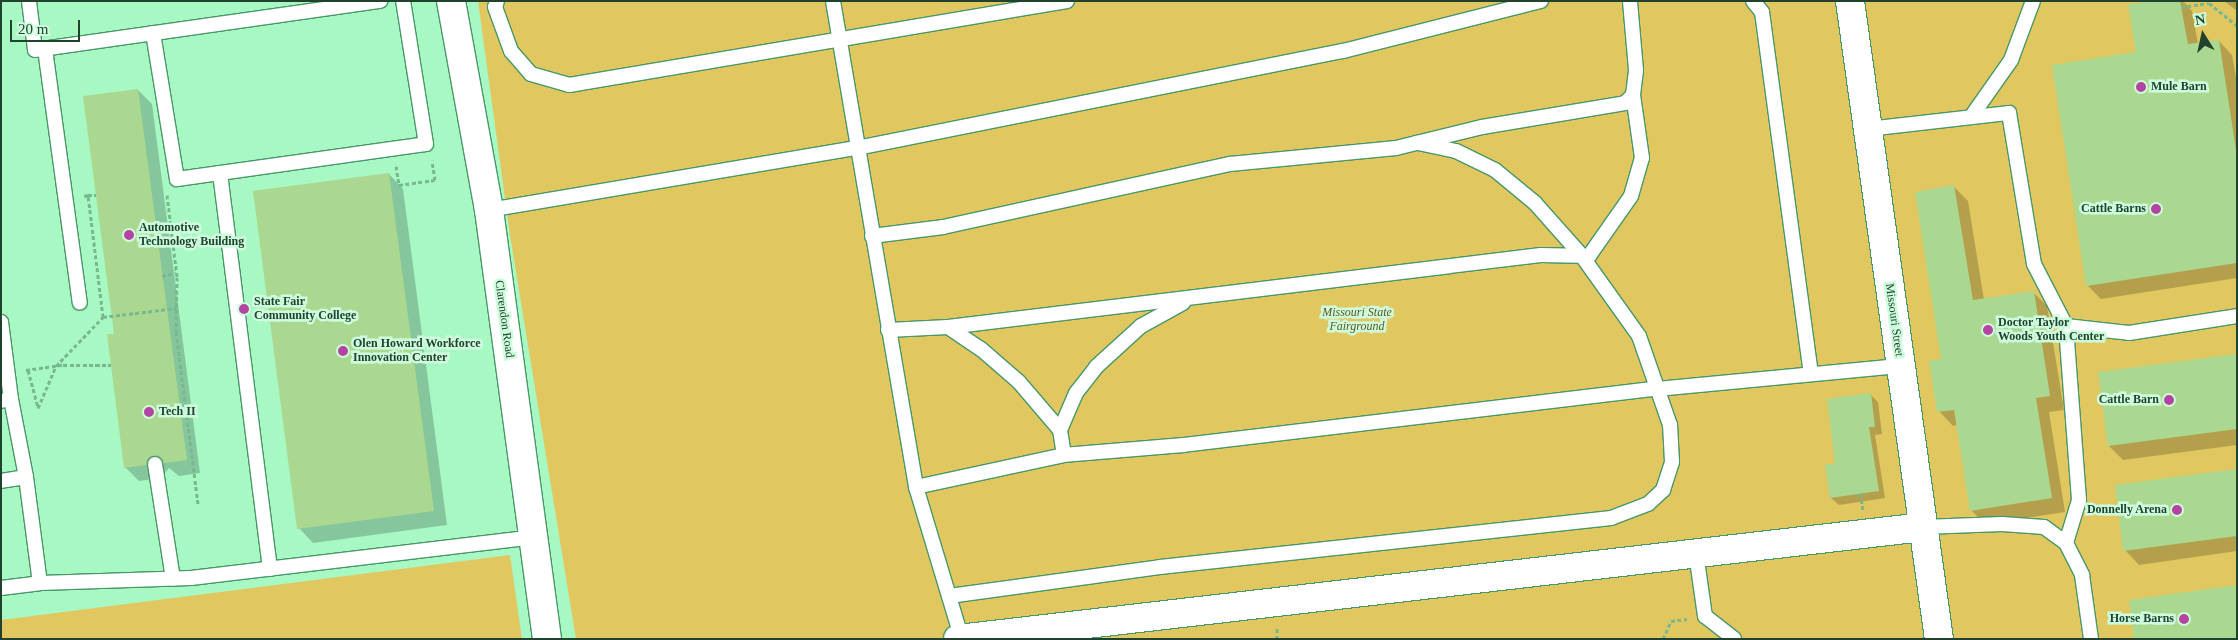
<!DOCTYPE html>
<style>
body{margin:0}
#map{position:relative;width:2238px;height:640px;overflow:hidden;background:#a7f8c3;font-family:Georgia,serif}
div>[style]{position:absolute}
.green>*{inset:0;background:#e1c760}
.shadow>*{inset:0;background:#0003}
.building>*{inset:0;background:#aad891}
.path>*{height:3px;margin-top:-1.5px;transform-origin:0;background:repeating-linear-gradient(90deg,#78b88f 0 4px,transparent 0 6.5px)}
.roads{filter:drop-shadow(1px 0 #489768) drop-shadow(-1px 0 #489768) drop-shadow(0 1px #489768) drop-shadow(0 -1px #489768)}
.service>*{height:14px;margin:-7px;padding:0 7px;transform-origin:7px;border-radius:7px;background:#fff}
.minor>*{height:28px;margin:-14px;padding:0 14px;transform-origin:14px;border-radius:14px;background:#fff}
.tertiary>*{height:28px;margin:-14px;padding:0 14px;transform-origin:14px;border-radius:14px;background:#fff}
.dots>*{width:14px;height:14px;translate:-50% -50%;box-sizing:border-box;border:2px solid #cefddd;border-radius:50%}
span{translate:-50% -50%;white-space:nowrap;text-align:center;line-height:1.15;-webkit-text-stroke:5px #cefddd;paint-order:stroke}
.poi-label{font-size:12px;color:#21422e;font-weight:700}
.left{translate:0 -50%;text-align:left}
.right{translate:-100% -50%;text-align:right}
.park-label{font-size:12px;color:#615423;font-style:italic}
.street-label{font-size:12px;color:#21422e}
.frame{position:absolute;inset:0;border:2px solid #21422e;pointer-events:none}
.north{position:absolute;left:2178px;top:10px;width:50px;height:50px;-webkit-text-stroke:4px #cefddd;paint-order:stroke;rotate:350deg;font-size:14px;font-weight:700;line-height:20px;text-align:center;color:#21422e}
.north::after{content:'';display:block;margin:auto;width:18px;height:22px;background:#21422e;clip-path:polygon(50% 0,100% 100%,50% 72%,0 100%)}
.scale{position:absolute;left:10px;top:20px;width:70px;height:22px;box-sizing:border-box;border:2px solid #21422e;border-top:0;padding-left:6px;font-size:15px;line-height:18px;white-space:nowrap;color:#21422e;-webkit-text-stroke:4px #cefddd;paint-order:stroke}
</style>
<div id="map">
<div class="green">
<i style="clip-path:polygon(478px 1px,2237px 1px,2237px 639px,576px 639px,510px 235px)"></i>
<i style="clip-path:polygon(510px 555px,522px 639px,1px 639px,1px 620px)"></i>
</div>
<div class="shadow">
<i style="clip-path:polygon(2156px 1px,2183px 1px,2192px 11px,2198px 44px,2219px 41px,2232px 55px,2237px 83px,2237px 278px,2101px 299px,2087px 285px,2138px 53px)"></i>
<i style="clip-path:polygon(2224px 1px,2237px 1px,2237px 11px)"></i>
<i style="clip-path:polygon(138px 90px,152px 104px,200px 473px,179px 476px,169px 468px,161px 478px,139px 481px,125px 467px,115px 335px)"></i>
<i style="clip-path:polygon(389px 174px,403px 189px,447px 525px,313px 543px,299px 528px)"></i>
<i style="clip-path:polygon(1954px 187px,1968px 201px,1984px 300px,2033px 292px,2047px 306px,2064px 410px,2049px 412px,2065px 512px,1985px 524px,1971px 510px,1957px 425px,1953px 426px,1939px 411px)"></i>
<i style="clip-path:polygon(2237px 355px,2237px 445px,2123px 460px,2109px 446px)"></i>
<i style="clip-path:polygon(1870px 394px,1878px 402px,1882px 434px,1875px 435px,1885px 498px,1839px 505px,1831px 498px,1836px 464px)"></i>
<i style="clip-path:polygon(2237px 470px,2237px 551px,2139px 565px,2125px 550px)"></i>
</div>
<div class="building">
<i style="clip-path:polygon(2148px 1px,2180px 1px,2188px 44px,2219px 40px,2237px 156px,2237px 263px,2086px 286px,2052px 65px,2136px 52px,2128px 5px)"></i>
<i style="clip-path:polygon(138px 89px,187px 460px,164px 463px,154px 455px,146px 465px,124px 468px,107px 334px,114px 334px,83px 96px)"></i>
<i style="clip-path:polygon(389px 173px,434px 511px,297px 529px,253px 191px)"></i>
<i style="clip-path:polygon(1954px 185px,1973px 300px,2034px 291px,2050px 396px,2036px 398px,2052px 498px,1970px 511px,1954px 410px,1937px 412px,1929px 361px,1941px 359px,1915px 192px)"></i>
<i style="clip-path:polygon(2237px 354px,2237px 429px,2108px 446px,2098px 372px)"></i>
<i style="clip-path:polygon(1871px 393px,1875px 427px,1869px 427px,1879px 491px,1830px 498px,1825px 465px,1835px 463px,1827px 399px)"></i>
<i style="clip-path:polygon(2237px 469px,2237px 536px,2123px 551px,2115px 485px)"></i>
<i style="clip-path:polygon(2237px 585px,2237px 639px,2134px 639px,2129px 600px)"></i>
</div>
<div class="path">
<i style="left:2181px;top:7px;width:28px;rotate:-8deg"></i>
<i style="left:2209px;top:3px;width:36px;rotate:39deg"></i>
<i style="left:396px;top:166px;width:19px;rotate:81deg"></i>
<i style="left:399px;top:185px;width:36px;rotate:-8deg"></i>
<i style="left:435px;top:180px;width:20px;rotate:-99deg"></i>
<i style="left:88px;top:195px;width:8px"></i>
<i style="left:167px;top:195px;width:83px;rotate:83deg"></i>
<i style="left:177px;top:277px;width:55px;rotate:91deg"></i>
<i style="left:176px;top:332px;width:173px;rotate:82.7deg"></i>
<i style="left:162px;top:276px;width:14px;rotate:-12deg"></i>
<i style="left:103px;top:317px;width:74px;rotate:-7deg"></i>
<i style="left:26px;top:370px;width:37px;rotate:-8deg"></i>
<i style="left:63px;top:365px;width:48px"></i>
<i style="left:28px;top:370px;width:39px;rotate:75deg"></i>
<i style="left:38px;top:408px;width:46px;rotate:-66.8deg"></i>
<i style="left:56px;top:366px;width:68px;rotate:-46.2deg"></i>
<i style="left:103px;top:317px;width:123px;rotate:-97deg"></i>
<i style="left:88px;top:195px;width:4px;rotate:166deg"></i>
<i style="left:1860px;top:493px;width:17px;rotate:80deg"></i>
<i style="left:1277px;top:639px;width:12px;rotate:-90deg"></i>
<i style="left:1663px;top:639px;width:20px;rotate:-66deg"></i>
<i style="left:1671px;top:621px;width:16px;rotate:-7deg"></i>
</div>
<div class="roads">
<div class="service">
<i style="left:29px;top:1px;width:49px;rotate:83deg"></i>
<i style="left:35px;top:50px;width:349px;rotate:-8.1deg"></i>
<i style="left:497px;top:1px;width:6px;rotate:108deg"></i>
<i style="left:495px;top:7px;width:47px;rotate:70deg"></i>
<i style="left:511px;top:51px;width:30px;rotate:49deg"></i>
<i style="left:531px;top:74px;width:40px;rotate:16deg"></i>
<i style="left:569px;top:85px;width:505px;rotate:-9.57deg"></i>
<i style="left:833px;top:1px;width:493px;rotate:80.3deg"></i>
<i style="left:916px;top:487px;width:159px;rotate:73.2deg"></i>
<i style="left:1753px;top:1px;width:14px;rotate:51deg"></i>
<i style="left:1762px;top:12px;width:365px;rotate:82.3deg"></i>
<i style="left:153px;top:33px;width:148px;rotate:80.7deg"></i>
<i style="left:177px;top:179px;width:251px;rotate:-8deg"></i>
<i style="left:426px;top:144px;width:145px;rotate:-99.1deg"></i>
<i style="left:45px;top:49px;width:256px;rotate:82.2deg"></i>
<i style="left:1971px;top:117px;width:70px;rotate:-54.9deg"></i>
<i style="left:2011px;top:60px;width:63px;rotate:-69.6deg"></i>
<i style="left:1868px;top:129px;width:142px;rotate:-6.5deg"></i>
<i style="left:2009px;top:113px;width:153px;rotate:80.6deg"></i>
<i style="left:2034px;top:264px;width:70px;rotate:62.7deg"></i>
<i style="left:2066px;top:326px;width:63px;rotate:6.3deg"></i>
<i style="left:2129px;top:333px;width:109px;rotate:-8.9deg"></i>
<i style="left:220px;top:173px;width:399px;rotate:82.8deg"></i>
<i style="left:489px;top:210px;width:373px;rotate:-9.6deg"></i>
<i style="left:857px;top:148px;width:496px;rotate:-11.3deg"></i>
<i style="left:1343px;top:51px;width:204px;rotate:-14.2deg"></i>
<i style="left:872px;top:236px;width:72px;rotate:-7.2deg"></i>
<i style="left:943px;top:227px;width:294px;rotate:-12.4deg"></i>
<i style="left:1230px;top:164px;width:167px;rotate:-5.5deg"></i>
<i style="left:1396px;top:148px;width:89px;rotate:-13.7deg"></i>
<i style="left:1482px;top:127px;width:145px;rotate:-9.5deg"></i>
<i style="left:1625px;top:103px;width:11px;rotate:-45deg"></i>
<i style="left:1633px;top:95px;width:25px;rotate:-83deg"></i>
<i style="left:1636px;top:70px;width:69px;rotate:-95deg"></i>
<i style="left:1px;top:322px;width:78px;rotate:82.6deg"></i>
<i style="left:948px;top:327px;width:40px;rotate:34deg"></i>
<i style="left:981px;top:349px;width:50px;rotate:41deg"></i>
<i style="left:1019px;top:382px;width:63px;rotate:49.5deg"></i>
<i style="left:1060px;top:430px;width:25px;rotate:81deg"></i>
<i style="left:888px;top:330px;width:60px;rotate:-2.9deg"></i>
<i style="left:948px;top:327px;width:597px;rotate:-6.92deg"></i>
<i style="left:1541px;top:255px;width:48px;rotate:1.2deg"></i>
<i style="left:1589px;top:256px;width:73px;rotate:-55deg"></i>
<i style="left:1631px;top:196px;width:40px;rotate:-74deg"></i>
<i style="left:1642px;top:158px;width:64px;rotate:-98.1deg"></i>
<i style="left:1px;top:401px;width:10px;rotate:-11deg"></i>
<i style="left:11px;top:399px;width:79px;rotate:79.1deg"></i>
<i style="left:26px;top:477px;width:25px;rotate:171deg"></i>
<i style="left:1060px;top:430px;width:40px;rotate:-66.6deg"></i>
<i style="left:1076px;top:393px;width:33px;rotate:-52deg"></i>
<i style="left:1096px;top:367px;width:61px;rotate:-42.3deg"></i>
<i style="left:1141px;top:326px;width:48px;rotate:-28.7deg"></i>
<i style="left:155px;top:464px;width:116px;rotate:81.1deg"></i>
<i style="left:26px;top:477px;width:107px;rotate:82.5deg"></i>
<i style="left:916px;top:487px;width:151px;rotate:-12.2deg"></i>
<i style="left:1064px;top:455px;width:119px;rotate:-4.8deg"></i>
<i style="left:1183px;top:445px;width:476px;rotate:-6.8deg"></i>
<i style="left:1656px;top:389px;width:245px;rotate:-5.4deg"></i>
<i style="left:1923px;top:527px;width:79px;rotate:-2.2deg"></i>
<i style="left:2002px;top:524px;width:42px;rotate:4.1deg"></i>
<i style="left:2044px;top:527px;width:27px;rotate:36deg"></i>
<i style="left:2066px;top:543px;width:36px;rotate:63deg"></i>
<i style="left:2082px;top:575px;width:65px;rotate:82deg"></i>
<i style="left:2066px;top:543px;width:45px;rotate:-73.2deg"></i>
<i style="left:2079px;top:500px;width:174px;rotate:-94.3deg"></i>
<i style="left:1696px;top:553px;width:64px;rotate:81.9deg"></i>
<i style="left:1705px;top:616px;width:37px;rotate:38deg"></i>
<i style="left:1px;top:588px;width:39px;rotate:-7deg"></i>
<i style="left:40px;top:583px;width:151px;rotate:-1.9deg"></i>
<i style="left:191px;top:578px;width:344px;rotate:-6.8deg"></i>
<i style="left:949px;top:596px;width:213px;rotate:-7.8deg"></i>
<i style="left:1160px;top:567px;width:454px;rotate:-6.2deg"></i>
<i style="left:1611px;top:518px;width:40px;rotate:-21deg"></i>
<i style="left:1648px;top:504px;width:21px;rotate:-43deg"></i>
<i style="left:1663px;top:490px;width:29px;rotate:-72deg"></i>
<i style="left:1672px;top:462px;width:37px;rotate:-93deg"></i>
<i style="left:1670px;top:425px;width:94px;rotate:-109.2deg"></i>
<i style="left:1639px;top:336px;width:98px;rotate:-125.5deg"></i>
<i style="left:1582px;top:256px;width:71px;rotate:-131.6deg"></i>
<i style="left:1535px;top:203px;width:52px;rotate:-140.5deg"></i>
<i style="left:1495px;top:170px;width:43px;rotate:-154deg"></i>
<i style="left:1456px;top:151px;width:40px;rotate:-168deg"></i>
</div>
<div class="minor">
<i style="left:1850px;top:1px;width:644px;rotate:82.06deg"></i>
<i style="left:958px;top:639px;width:971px;rotate:-6.62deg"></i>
</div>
<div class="tertiary">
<i style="left:451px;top:1px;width:212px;rotate:79.7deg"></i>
<i style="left:489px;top:210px;width:433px;rotate:82.3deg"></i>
</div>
</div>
<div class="dots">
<i style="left:2141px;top:87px;background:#b444a1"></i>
<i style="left:2156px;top:209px;background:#b444a1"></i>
<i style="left:129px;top:235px;background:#b444a1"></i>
<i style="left:244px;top:309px;background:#b444a1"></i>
<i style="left:1988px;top:330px;background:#b444a1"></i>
<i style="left:343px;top:351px;background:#b444a1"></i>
<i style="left:2169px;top:400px;background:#b444a1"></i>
<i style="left:149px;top:412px;background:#b444a1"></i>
<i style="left:2177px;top:510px;background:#b444a1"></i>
<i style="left:2184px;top:619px;background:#b444a1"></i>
</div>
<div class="poi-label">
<span class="left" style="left:2151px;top:87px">Mule Barn</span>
<span class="right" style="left:2146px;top:209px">Cattle Barns</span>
<span class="left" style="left:139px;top:235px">Automotive<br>Technology Building</span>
<span class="left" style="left:254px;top:309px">State Fair<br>Community College</span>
<span class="left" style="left:1998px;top:330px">Doctor Taylor<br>Woods Youth Center</span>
<span class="left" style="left:353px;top:351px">Olen Howard Workforce<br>Innovation Center</span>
<span class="right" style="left:2159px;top:400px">Cattle Barn</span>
<span class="left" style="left:159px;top:412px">Tech II</span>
<span class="right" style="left:2167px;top:510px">Donnelly Arena</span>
<span class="right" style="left:2174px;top:619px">Horse Barns</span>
</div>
<div class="park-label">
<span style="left:1357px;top:320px">Missouri State<br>Fairground</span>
</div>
<div class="street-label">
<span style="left:504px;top:319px;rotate:82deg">Clarendon Road</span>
<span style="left:1894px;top:320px;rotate:82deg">Missouri Street</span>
</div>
<div class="frame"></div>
<div class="north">N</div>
<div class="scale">20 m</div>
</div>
